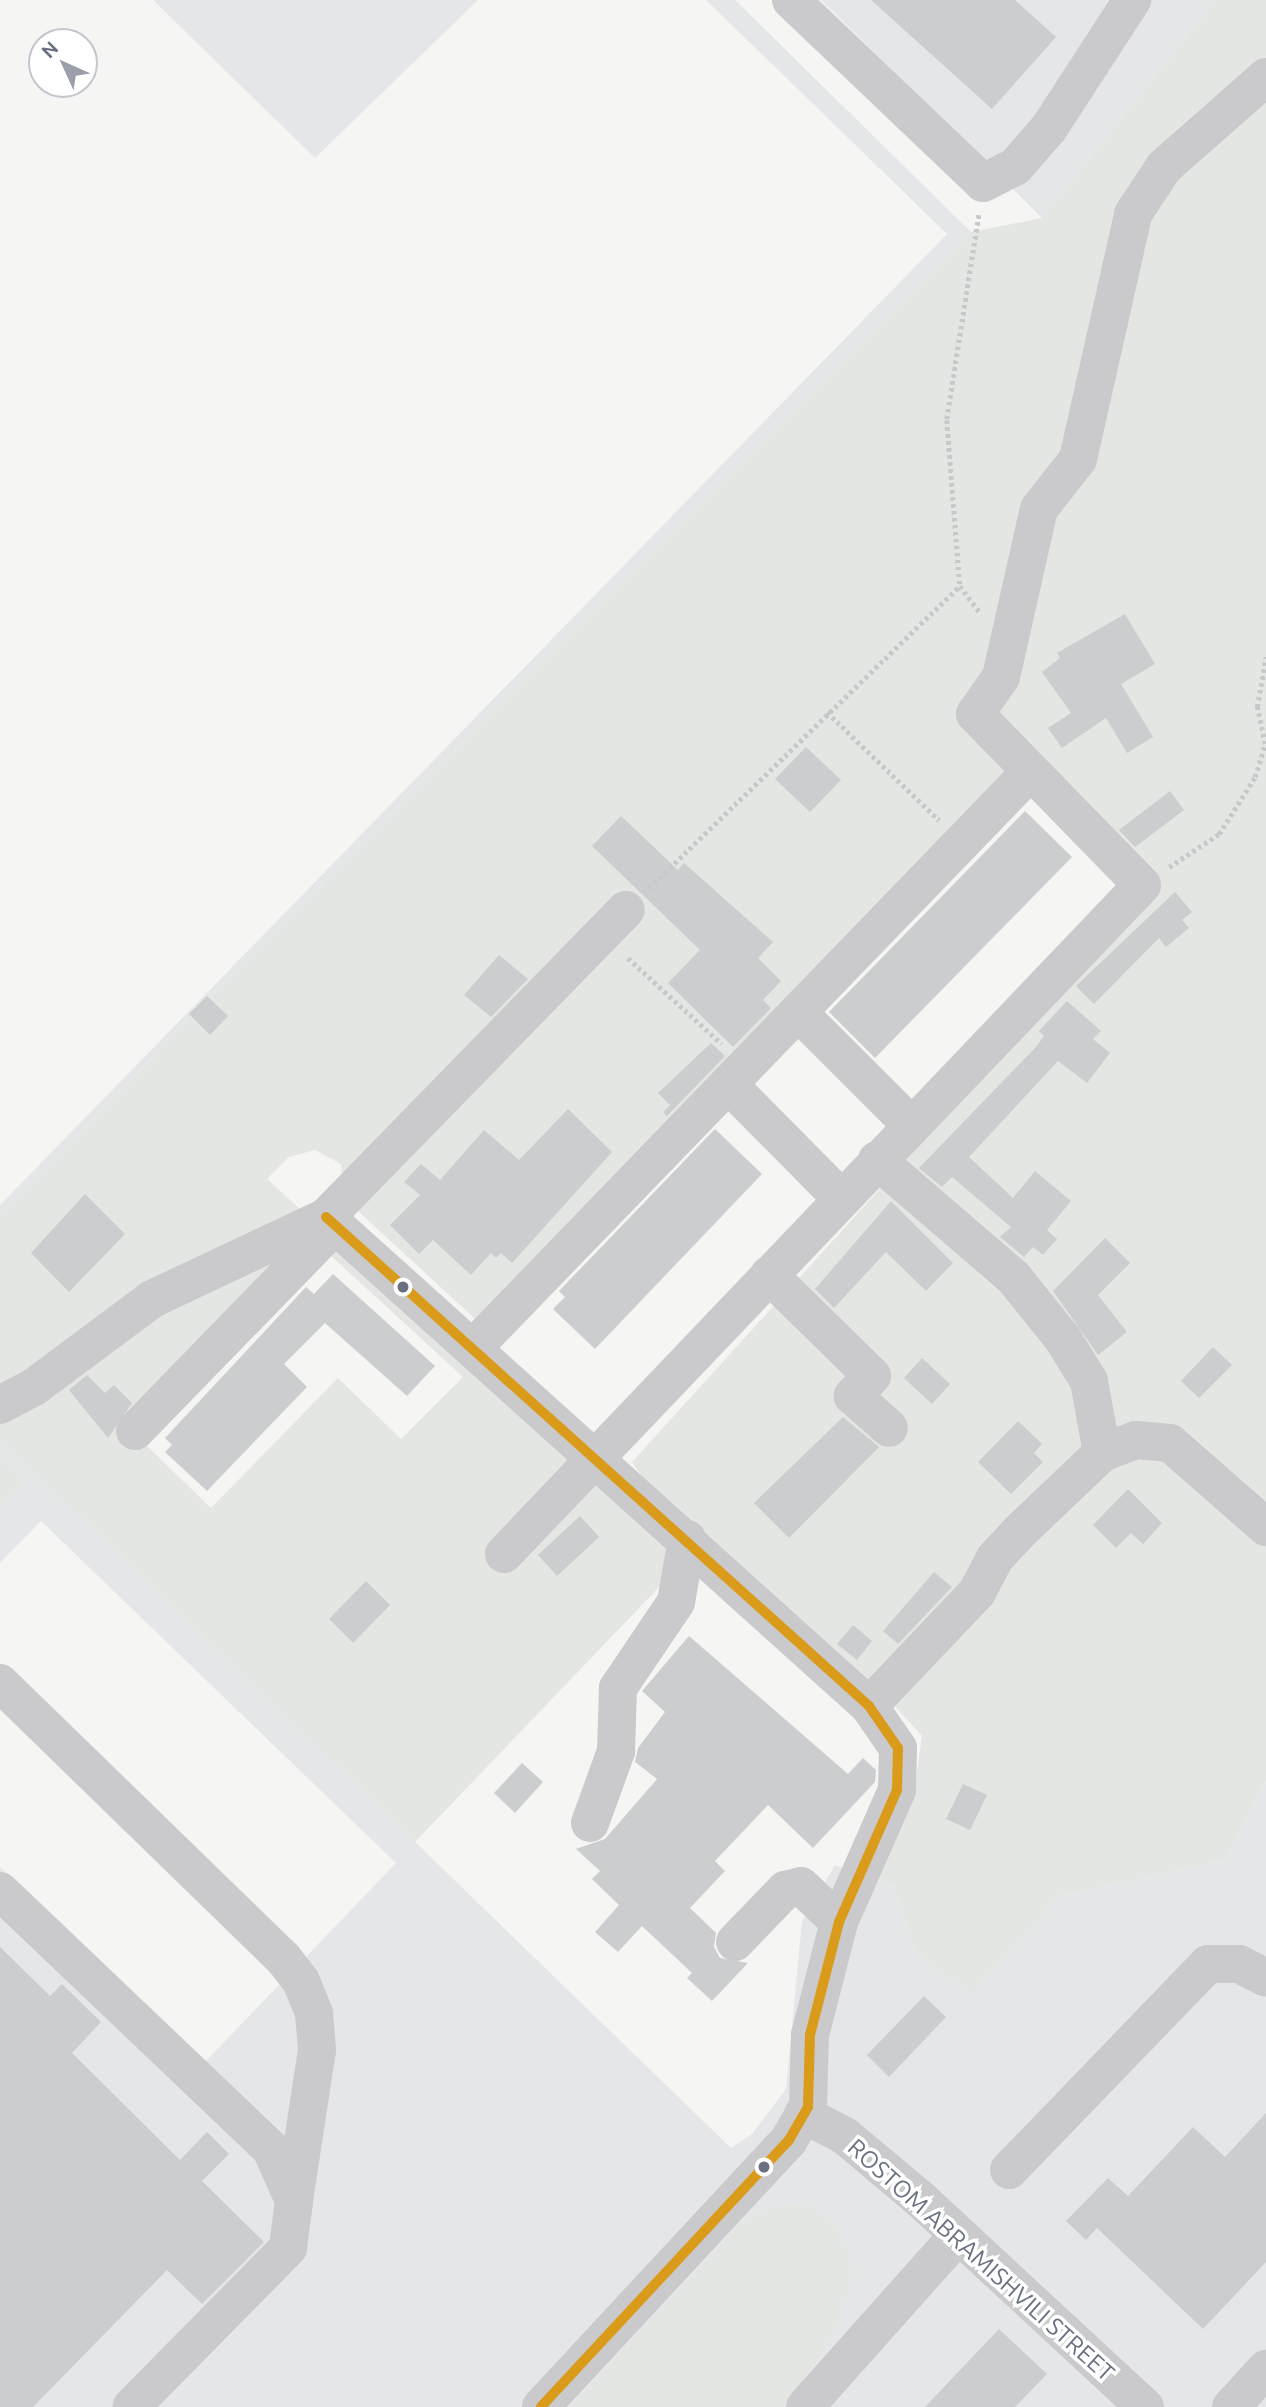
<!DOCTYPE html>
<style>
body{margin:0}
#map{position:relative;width:1266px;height:2407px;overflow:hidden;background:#f5f5f4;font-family:Ubuntu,sans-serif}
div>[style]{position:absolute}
.built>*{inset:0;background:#e5e6e7}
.green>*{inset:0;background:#e3e6e2}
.building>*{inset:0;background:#cccdce}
.path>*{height:4.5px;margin-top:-2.25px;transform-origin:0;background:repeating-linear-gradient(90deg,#c7c8c9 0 3.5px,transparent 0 7px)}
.minor>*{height:38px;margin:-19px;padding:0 19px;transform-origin:19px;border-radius:19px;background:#cacacc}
.bus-1>*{height:10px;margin:-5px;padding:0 5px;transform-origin:5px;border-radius:5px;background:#db9b1a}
.dots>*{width:19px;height:19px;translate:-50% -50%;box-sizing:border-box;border:4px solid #fff;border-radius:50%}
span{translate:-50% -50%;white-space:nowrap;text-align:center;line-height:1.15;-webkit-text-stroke:7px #fff;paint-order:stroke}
.street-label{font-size:24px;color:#697181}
.north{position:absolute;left:28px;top:28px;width:70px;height:70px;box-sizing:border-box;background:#fff;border:2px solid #c3c6cd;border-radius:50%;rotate:315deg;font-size:19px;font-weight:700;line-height:28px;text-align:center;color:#697181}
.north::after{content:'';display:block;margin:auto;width:24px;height:32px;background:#9a9fa9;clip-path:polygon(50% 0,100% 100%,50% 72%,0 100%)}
</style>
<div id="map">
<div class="built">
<i style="clip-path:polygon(153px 0,478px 0,315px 158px)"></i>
<i style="clip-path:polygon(706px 0,735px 0,971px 232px,214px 994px,0 1218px,0 1205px,947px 234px)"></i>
<i style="clip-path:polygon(821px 0,1215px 0,1042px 218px)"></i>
<i style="clip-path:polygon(0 1440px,731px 2148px,752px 2134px,786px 2089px,802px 1921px,835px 1865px,894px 1886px,915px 1953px,971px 1995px,1060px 1896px,1224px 1860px,1266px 1782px,1266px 2407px,0 2407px,0 1867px,204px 2063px,396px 1863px,41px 1521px,0 1563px)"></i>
</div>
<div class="green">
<i style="clip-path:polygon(evenodd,1215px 0,1266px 0,1266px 1782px,1224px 1860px,1060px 1896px,971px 1995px,915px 1953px,894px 1886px,876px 1879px,914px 1793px,922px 1736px,890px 1701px,662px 1506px,632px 1462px,1154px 887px,1036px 751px,486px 1329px,345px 1199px,341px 1164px,315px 1150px,289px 1157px,267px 1179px,684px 1561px,415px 1842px,0 1440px,0 1218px,214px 994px,971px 232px,1042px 218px,1215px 0,328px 1253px,463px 1377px,401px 1439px,338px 1378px,211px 1508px,146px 1445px,328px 1253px)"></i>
<i style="clip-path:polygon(0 1454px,26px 1481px,0 1506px)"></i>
<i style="clip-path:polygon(800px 2202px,837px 2224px,853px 2270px,838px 2326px,787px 2407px,570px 2407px,736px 2230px,757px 2213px)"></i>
</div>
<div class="building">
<i style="clip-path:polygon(871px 0,1015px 0,1056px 37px,992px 109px)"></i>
<i style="clip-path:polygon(1125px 614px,1155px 664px,1121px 684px,1153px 737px,1127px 753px,1106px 718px,1062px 748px,1048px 728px,1071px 713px,1042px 672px,1060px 658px,1057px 653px)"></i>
<i style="clip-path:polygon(806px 747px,841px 780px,810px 812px,775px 779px)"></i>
<i style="clip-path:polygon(1170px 791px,1184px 810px,1135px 847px,1119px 830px)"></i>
<i style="clip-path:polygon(1025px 811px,1072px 857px,875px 1058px,829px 1012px)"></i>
<i style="clip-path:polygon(621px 816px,678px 870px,684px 863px,773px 942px,758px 958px,781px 981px,763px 1000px,771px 1008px,733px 1047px,668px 983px,700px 950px,592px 846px)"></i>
<i style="clip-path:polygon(1175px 892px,1192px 912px,1182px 920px,1189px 928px,1166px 947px,1159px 938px,1094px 1004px,1076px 986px)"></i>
<i style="clip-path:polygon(499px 955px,528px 979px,491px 1017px,464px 995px)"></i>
<i style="clip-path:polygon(207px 996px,228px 1016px,210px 1035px,189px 1014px)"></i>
<i style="clip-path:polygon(1067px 1001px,1101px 1031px,1093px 1039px,1110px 1053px,1087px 1083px,1058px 1061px,969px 1157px,1013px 1198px,1035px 1171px,1071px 1201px,1047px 1230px,1057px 1239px,1043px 1255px,1033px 1247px,1024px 1257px,1000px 1237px,1011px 1227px,952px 1177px,942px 1187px,919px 1168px,1036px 1047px,1044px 1036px,1039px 1031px)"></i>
<i style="clip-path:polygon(711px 1043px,725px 1056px,667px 1116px,663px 1112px,670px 1105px,658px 1093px)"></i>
<i style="clip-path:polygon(568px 1109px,612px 1152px,512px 1263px,501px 1253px,496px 1258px,491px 1253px,471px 1275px,433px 1240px,419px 1254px,390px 1225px,420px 1195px,404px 1182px,421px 1164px,440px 1180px,484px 1130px,519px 1160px)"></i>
<i style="clip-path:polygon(715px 1129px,762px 1174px,595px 1349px,553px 1309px,565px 1297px,559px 1291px)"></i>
<i style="clip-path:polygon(85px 1194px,125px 1234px,69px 1292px,31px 1253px)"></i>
<i style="clip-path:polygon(891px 1201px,953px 1263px,926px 1291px,886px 1252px,834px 1308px,815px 1289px)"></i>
<i style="clip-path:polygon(1105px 1238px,1130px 1263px,1098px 1295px,1127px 1332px,1098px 1355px,1053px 1291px)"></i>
<i style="clip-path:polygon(333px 1274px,435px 1366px,407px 1396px,325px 1323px,284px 1364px,307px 1387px,207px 1491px,165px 1452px,172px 1445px,165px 1438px,306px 1287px,314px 1294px)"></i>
<i style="clip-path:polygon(1213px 1347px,1232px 1365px,1199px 1398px,1181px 1381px)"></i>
<i style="clip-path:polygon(922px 1358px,950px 1384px,932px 1404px,904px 1378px)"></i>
<i style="clip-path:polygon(87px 1375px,105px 1393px,114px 1385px,132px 1403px,108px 1438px,69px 1390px)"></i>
<i style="clip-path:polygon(843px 1417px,879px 1447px,789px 1538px,754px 1503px)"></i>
<i style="clip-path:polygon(1018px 1421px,1042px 1444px,1034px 1453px,1043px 1462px,1011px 1494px,978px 1462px)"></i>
<i style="clip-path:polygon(1128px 1489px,1162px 1523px,1143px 1544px,1131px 1533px,1116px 1548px,1093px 1525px)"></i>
<i style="clip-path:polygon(580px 1516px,599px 1537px,557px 1576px,538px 1555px)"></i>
<i style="clip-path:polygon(934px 1572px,952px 1587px,898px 1644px,883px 1631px)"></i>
<i style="clip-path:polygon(366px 1581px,390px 1605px,353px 1643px,329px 1619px)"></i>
<i style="clip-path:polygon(853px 1625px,872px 1641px,857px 1660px,837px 1644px)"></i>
<i style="clip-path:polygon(689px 1636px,848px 1774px,863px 1758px,876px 1770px,875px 1782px,813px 1848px,768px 1805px,715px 1861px,725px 1871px,690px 1908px,716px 1933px,714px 1947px,720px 1958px,748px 1963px,712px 2001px,687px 1978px,692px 1973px,642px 1926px,618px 1952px,595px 1932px,619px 1905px,592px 1879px,600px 1871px,576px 1849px,605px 1839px,657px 1779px,635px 1762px,638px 1748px,665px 1712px,642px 1691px)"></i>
<i style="clip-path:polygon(522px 1763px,543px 1782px,515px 1813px,494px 1793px)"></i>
<i style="clip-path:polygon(963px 1784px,987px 1795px,970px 1830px,946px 1819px)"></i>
<i style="clip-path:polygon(0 1947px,50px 1996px,62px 1984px,101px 2022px,72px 2053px,180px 2160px,207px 2132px,229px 2154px,202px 2181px,264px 2242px,202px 2304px,167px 2270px,33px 2407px,0 2407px)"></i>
<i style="clip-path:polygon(924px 1996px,946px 2017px,889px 2077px,867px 2055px)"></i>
<i style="clip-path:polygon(1266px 2113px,1266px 2262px,1203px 2329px,1097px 2228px,1086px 2240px,1066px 2221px,1108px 2178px,1128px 2196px,1193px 2127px,1225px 2157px)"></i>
<i style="clip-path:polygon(999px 2329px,1047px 2374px,1015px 2407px,925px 2407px)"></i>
</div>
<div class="path">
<i style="left:979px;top:215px;width:207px;rotate:98.9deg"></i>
<i style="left:947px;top:420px;width:167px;rotate:85.5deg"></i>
<i style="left:960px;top:586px;width:34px;rotate:53deg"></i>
<i style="left:827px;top:712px;width:156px;rotate:44deg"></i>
<i style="left:1169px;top:867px;width:60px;rotate:-33.4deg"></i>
<i style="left:1219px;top:834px;width:67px;rotate:-57.7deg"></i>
<i style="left:1255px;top:777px;width:34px;rotate:-73deg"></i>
<i style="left:1265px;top:744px;width:38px;rotate:-102deg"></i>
<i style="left:1257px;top:707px;width:51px;rotate:-79.8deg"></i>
<i style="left:649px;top:888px;width:434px;rotate:-44.2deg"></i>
<i style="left:628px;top:958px;width:127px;rotate:42.5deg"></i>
</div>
<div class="minor">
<i style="left:791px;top:0;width:265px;rotate:43.6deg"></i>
<i style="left:983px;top:183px;width:36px;rotate:-27deg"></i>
<i style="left:1015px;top:167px;width:52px;rotate:-48.9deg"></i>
<i style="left:1049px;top:128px;width:153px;rotate:-57deg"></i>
<i style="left:798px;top:1012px;width:160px;rotate:45deg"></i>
<i style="left:728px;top:1084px;width:161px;rotate:45.3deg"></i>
<i style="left:877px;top:1160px;width:181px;rotate:40.7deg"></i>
<i style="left:1014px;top:1278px;width:78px;rotate:51.2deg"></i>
<i style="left:1063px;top:1339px;width:49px;rotate:58.2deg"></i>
<i style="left:1089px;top:1381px;width:73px;rotate:79.8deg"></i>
<i style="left:326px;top:1217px;width:731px;rotate:42deg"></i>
<i style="left:869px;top:1706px;width:51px;rotate:55.4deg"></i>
<i style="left:898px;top:1748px;width:42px;rotate:91.4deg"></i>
<i style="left:897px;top:1790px;width:144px;rotate:113.7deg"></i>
<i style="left:839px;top:1922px;width:117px;rotate:104.4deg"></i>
<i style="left:810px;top:2035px;width:72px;rotate:91.6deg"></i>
<i style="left:808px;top:2107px;width:39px;rotate:120deg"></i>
<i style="left:788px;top:2141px;width:363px;rotate:132.9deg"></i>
<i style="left:769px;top:1275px;width:144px;rotate:44.4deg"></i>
<i style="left:872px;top:1376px;width:28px;rotate:134deg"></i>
<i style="left:853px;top:1396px;width:48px;rotate:41.6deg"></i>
<i style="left:473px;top:1348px;width:801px;rotate:-45.96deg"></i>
<i style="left:0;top:1405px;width:38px;rotate:-28deg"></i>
<i style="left:34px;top:1387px;width:147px;rotate:-36.7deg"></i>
<i style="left:152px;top:1299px;width:192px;rotate:-25.2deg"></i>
<i style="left:326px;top:1217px;width:429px;rotate:-45.7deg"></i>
<i style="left:135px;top:1431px;width:289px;rotate:-45.8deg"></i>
<i style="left:504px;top:1554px;width:924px;rotate:-46.36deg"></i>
<i style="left:1142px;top:885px;width:239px;rotate:-134.3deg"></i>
<i style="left:975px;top:714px;width:45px;rotate:-54.9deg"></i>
<i style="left:1001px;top:677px;width:172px;rotate:-77.3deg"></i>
<i style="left:1039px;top:509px;width:63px;rotate:-52deg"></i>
<i style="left:1078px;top:459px;width:251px;rotate:-77.3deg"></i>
<i style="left:1133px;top:214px;width:56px;rotate:-56.6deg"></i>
<i style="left:1164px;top:167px;width:136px;rotate:-41.4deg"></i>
<i style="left:0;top:1683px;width:395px;rotate:44.2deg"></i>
<i style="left:283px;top:1958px;width:29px;rotate:52deg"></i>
<i style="left:301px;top:1981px;width:35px;rotate:68deg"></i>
<i style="left:314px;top:2014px;width:36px;rotate:85deg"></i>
<i style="left:317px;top:2050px;width:153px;rotate:98.7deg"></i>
<i style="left:869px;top:1706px;width:157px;rotate:-46.5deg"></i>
<i style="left:977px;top:1592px;width:38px;rotate:-62deg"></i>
<i style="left:995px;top:1558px;width:34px;rotate:-47deg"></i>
<i style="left:1018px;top:1533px;width:116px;rotate:-43.6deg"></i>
<i style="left:1102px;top:1453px;width:36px;rotate:-21deg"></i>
<i style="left:1136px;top:1440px;width:34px;rotate:5deg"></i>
<i style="left:1170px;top:1443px;width:128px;rotate:41.2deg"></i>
<i style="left:590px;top:1823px;width:77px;rotate:-70.1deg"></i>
<i style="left:616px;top:1751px;width:63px;rotate:-88.2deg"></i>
<i style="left:618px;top:1688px;width:104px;rotate:-56deg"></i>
<i style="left:676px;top:1602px;width:64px;rotate:-80.1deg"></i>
<i style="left:0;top:1891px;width:374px;rotate:43.6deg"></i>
<i style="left:271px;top:2149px;width:57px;rotate:66.1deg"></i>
<i style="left:294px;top:2201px;width:47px;rotate:97.3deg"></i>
<i style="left:288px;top:2248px;width:223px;rotate:134.6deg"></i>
<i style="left:735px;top:1942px;width:72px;rotate:-46.1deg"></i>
<i style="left:785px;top:1890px;width:16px;rotate:-14deg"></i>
<i style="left:801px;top:1886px;width:52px;rotate:43.5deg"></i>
<i style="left:803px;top:2114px;width:47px;rotate:27.6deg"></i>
<i style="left:845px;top:2136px;width:97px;rotate:40deg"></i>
<i style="left:919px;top:2198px;width:308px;rotate:42.8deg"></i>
<i style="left:1009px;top:2170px;width:286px;rotate:-46deg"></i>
<i style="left:1208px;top:1964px;width:31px"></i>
<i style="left:1239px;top:1964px;width:30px;rotate:27deg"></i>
<i style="left:805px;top:2407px;width:230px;rotate:-48.3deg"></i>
<i style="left:1231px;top:2407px;width:52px;rotate:-47.4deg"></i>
</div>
<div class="bus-1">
<i style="left:326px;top:1217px;width:731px;rotate:42deg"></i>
<i style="left:869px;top:1706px;width:51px;rotate:55.4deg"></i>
<i style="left:898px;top:1748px;width:42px;rotate:91.4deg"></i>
<i style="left:897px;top:1790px;width:144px;rotate:113.7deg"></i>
<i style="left:839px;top:1922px;width:117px;rotate:104.4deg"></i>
<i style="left:810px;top:2035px;width:72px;rotate:91.6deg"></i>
<i style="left:808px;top:2107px;width:39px;rotate:120deg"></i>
<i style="left:788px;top:2141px;width:363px;rotate:132.9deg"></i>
</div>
<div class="dots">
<i style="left:403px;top:1287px;background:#697181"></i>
<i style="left:764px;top:2167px;background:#697181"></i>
</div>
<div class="street-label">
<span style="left:981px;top:2260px;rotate:42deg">ROSTOM ABRAMISHVILI STREET</span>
</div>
<div class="north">N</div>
</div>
